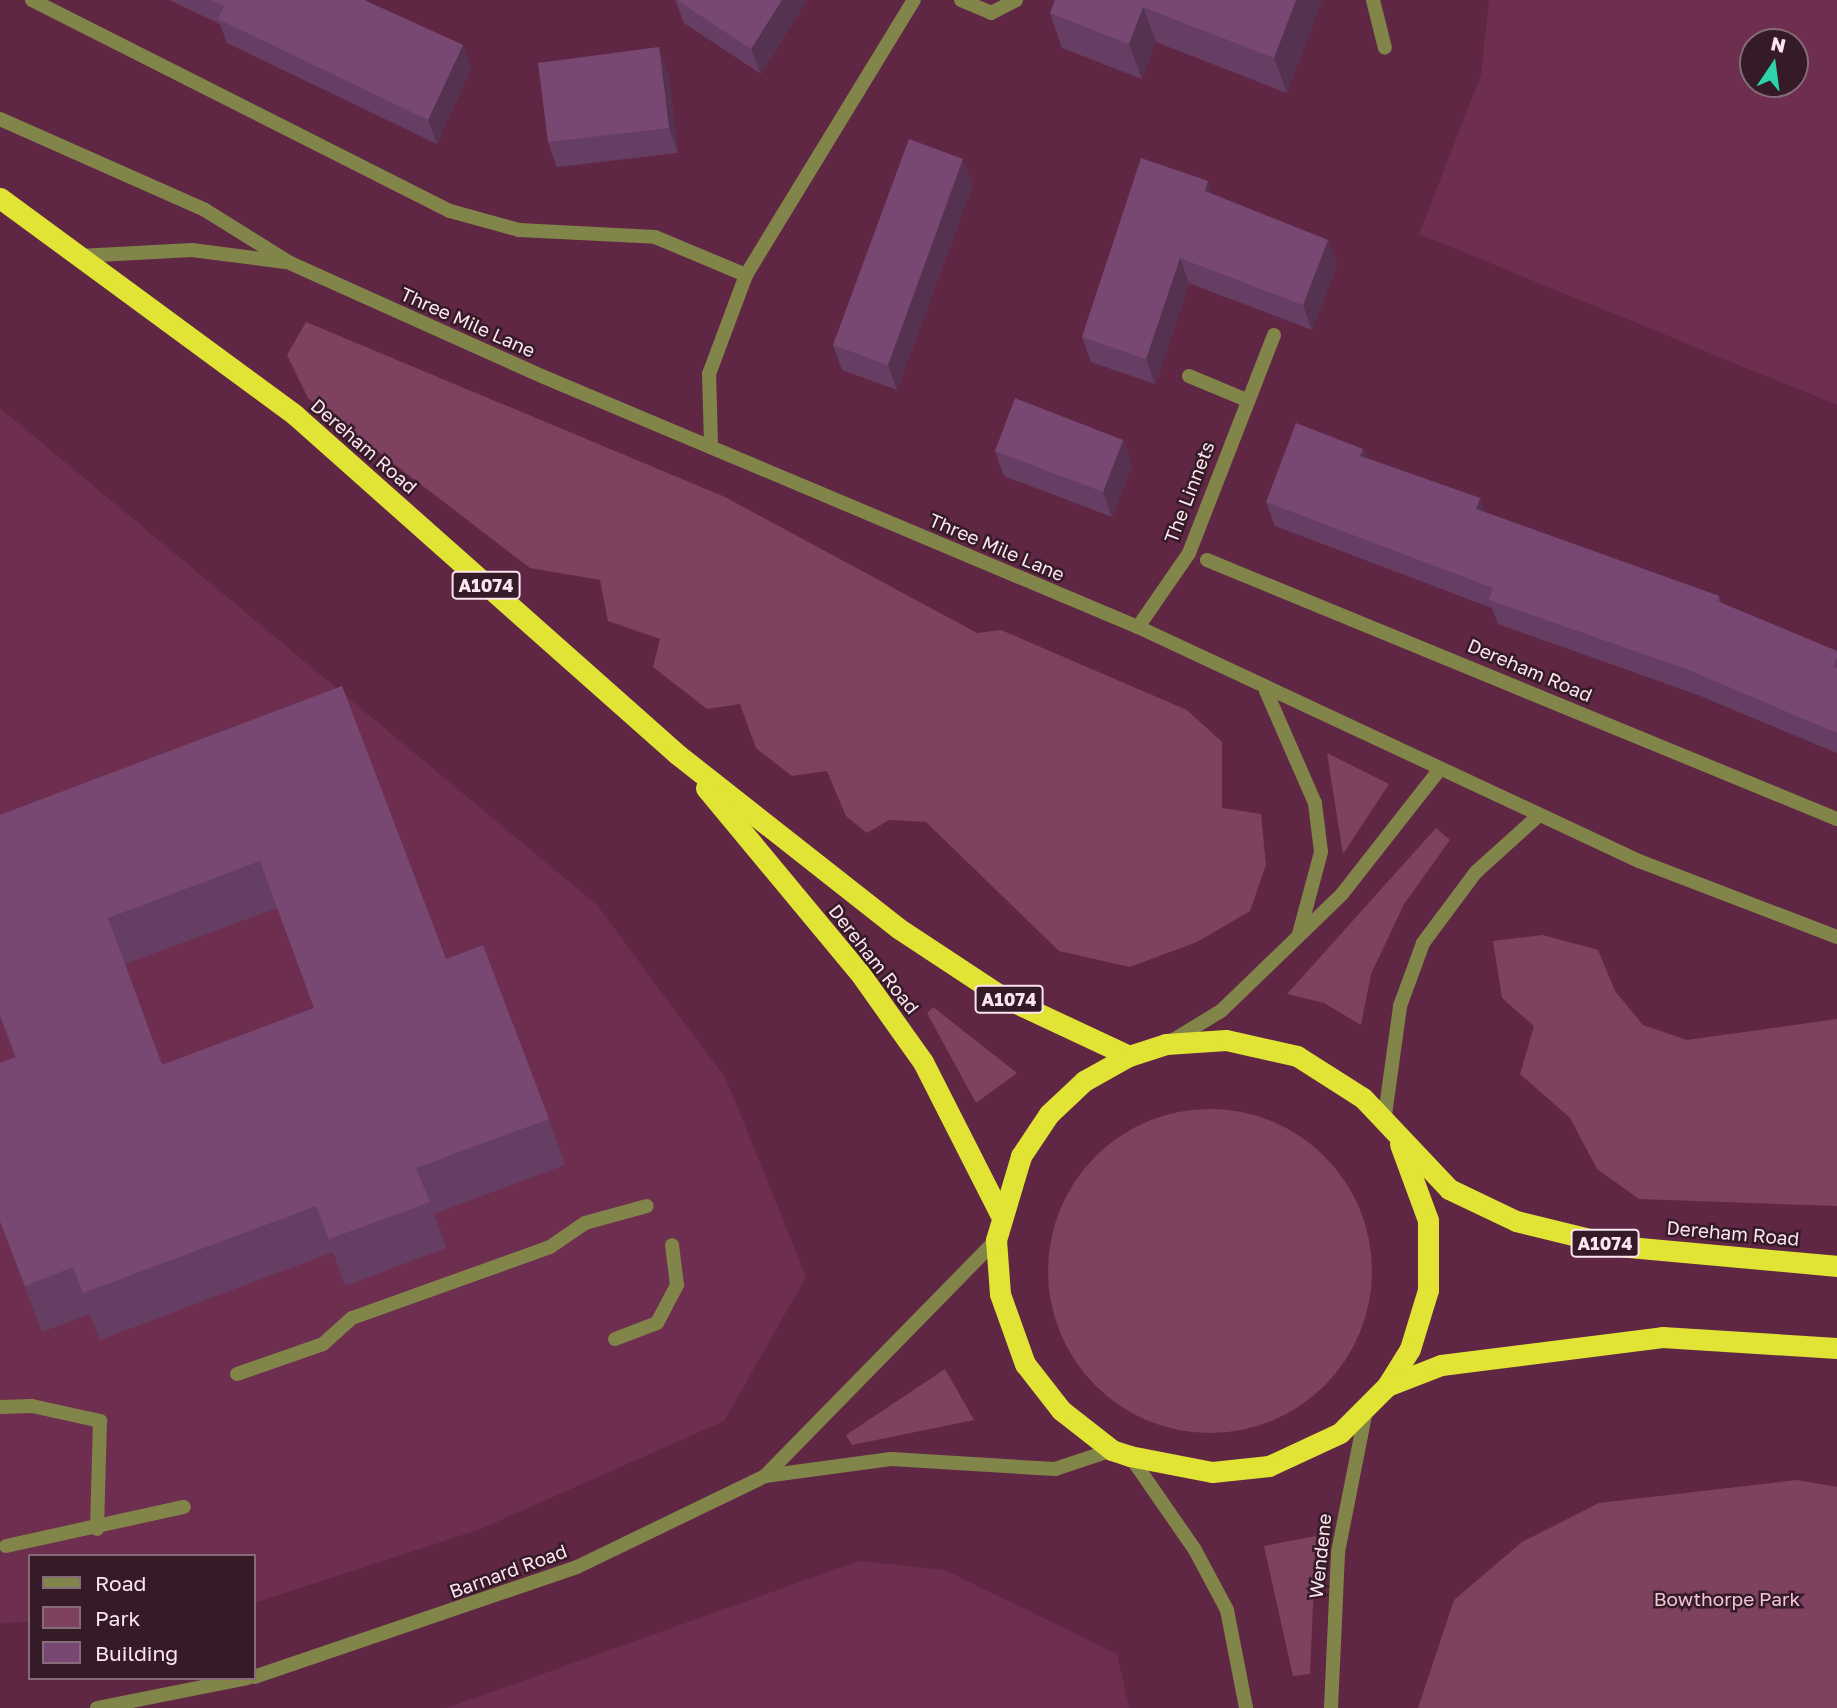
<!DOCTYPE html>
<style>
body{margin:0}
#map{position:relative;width:1837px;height:1708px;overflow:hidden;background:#602744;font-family:"Golos Text",sans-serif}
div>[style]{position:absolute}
.built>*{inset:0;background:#6e2e4f}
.green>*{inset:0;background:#7e415f}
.round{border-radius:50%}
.lane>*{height:14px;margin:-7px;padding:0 7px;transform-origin:7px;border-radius:7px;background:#828549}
.street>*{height:14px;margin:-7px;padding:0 7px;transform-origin:7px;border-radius:7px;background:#828549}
.highway>*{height:21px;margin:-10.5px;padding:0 10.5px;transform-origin:10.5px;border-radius:10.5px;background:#e1e434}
.wall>*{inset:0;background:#673e63}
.shaded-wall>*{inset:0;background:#543250}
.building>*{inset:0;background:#784873}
span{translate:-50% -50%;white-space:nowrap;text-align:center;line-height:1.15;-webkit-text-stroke:5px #351b28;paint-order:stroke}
.shield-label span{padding:2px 5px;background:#351b28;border:2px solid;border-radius:5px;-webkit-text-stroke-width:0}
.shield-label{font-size:18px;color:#fce5ef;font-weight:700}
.street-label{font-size:19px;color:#fce5ef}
.park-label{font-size:19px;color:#f4c4d9}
.legend{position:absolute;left:28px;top:1554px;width:228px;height:126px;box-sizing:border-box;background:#351b28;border:2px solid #856c78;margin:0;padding:9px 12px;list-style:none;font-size:21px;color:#fce5ef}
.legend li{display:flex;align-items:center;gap:14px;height:35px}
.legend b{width:35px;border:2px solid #856c78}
.north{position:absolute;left:1739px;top:28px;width:70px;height:70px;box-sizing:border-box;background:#351b28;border:2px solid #856c78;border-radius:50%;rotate:13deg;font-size:19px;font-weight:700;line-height:28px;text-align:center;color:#fce5ef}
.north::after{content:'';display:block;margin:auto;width:24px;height:32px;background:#2ed4aa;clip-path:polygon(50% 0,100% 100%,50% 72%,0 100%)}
</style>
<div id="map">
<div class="built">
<i style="clip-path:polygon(evenodd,1489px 0,1837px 0,1837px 405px,1419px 234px,1481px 75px,1489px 0,1753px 42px,1795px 42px,1795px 84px,1753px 84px,1753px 42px)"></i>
<i style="clip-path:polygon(0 408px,597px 905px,726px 1079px,806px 1277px,724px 1421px,478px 1530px,254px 1603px,254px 1556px,30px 1556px,30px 1622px,0 1623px)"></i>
<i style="clip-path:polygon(859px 1561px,945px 1570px,1117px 1654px,1129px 1708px,447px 1708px)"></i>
</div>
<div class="green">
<i style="clip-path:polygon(306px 322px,725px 497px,977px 633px,1001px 630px,1187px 710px,1222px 742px,1222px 808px,1261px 814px,1266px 865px,1250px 911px,1197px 942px,1130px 967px,1059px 951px,926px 822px,889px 820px,867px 833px,846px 816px,827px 771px,792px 776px,756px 748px,740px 704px,707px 709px,653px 667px,660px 639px,608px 621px,600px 580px,530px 568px,308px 398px,287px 355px)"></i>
<i style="clip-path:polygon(1327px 753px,1389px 784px,1343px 854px,1335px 804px)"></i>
<i style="clip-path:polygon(1436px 828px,1450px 840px,1404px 904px,1371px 974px,1361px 1025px,1324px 1003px,1287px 994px)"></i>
<i style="clip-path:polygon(1543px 935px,1598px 950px,1615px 991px,1643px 1025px,1687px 1040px,1837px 1019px,1837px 1206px,1639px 1199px,1597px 1169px,1570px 1118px,1520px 1074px,1534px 1026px,1502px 998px,1493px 941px)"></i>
<i style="clip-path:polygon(933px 1007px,1017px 1073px,976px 1103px,927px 1013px)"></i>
<i class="round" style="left:1048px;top:1109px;width:324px;height:324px"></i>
<i style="clip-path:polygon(945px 1369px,974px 1420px,852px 1445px,846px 1435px)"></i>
<i style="clip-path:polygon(1797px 1480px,1837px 1487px,1837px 1708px,1418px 1708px,1454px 1600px,1522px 1542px,1599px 1503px)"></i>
<i style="clip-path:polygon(1316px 1536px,1310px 1674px,1293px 1676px,1264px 1546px)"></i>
</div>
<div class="lane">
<i style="left:961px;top:0;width:33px;rotate:23deg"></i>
<i style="left:991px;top:13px;width:28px;rotate:-27deg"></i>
<i style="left:1373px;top:0;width:49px;rotate:76deg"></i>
<i style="left:615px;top:1339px;width:45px;rotate:-20.9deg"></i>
<i style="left:657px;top:1323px;width:43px;rotate:-62.2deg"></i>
<i style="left:677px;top:1285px;width:40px;rotate:-97.1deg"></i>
<i style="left:237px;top:1374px;width:91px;rotate:-19.2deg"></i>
<i style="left:323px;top:1344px;width:39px;rotate:-42deg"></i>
<i style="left:352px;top:1318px;width:210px;rotate:-19.7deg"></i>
<i style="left:550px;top:1247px;width:42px;rotate:-34.4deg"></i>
<i style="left:585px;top:1223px;width:64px;rotate:-15.3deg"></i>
<i style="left:0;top:1407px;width:32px;rotate:-2deg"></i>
<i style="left:32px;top:1406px;width:70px;rotate:12.4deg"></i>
<i style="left:100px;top:1421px;width:108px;rotate:91.6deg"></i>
<i style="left:6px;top:1546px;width:182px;rotate:-12.4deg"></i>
</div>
<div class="street">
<i style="left:32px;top:0;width:468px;rotate:26.8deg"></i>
<i style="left:450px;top:211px;width:72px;rotate:15.4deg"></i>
<i style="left:519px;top:230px;width:136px;rotate:2.9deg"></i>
<i style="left:655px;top:237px;width:99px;rotate:22.7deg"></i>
<i style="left:0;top:119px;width:224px;rotate:23.9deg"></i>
<i style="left:205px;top:210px;width:100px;rotate:31.9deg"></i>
<i style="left:290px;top:263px;width:278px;rotate:24.2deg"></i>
<i style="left:544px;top:377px;width:644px;rotate:22.83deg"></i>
<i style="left:1138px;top:627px;width:553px;rotate:25.04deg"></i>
<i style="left:1639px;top:861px;width:212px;rotate:21deg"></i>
<i style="left:79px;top:256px;width:113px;rotate:-3deg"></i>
<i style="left:192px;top:250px;width:94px;rotate:7.4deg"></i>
<i style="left:1189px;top:376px;width:60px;rotate:22.7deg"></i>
<i style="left:711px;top:444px;width:70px;rotate:-91.6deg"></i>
<i style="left:709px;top:374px;width:106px;rotate:-69.5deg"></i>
<i style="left:746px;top:275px;width:322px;rotate:-58.6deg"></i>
<i style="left:1207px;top:560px;width:681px;rotate:22.35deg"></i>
<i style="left:1138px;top:627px;width:90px;rotate:-55.4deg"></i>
<i style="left:1189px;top:553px;width:234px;rotate:-68.7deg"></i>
<i style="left:1266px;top:691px;width:122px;rotate:66.4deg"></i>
<i style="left:1315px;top:803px;width:49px;rotate:83deg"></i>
<i style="left:1321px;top:852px;width:85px;rotate:105deg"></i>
<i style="left:1170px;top:1042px;width:60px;rotate:-31.3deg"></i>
<i style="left:1221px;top:1011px;width:168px;rotate:-44deg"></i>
<i style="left:1342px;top:894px;width:159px;rotate:-51.9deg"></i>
<i style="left:1384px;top:1122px;width:117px;rotate:-82.1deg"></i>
<i style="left:1400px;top:1006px;width:67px;rotate:-69.9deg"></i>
<i style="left:1423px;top:943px;width:89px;rotate:-53.3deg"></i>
<i style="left:1476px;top:872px;width:84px;rotate:-42.1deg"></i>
<i style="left:1130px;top:1456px;width:114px;rotate:55.3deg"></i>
<i style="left:1195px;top:1550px;width:68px;rotate:61.9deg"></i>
<i style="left:1227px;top:1610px;width:100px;rotate:79deg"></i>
<i style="left:765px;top:1476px;width:330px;rotate:-45.6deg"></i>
<i style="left:254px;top:1677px;width:341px;rotate:-18.8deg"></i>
<i style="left:577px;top:1567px;width:209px;rotate:-25.8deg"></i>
<i style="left:765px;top:1476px;width:127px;rotate:-7.7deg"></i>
<i style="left:891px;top:1459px;width:164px;rotate:3.5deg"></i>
<i style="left:1055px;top:1469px;width:60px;rotate:-18.4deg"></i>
<i style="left:97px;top:1708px;width:153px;rotate:-11.3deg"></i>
<i style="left:1331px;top:1708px;width:156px;rotate:-87.4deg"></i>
<i style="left:1338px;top:1552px;width:144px;rotate:-78.8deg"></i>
</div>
<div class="highway">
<i style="left:0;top:198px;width:366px;rotate:36.3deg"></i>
<i style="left:295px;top:415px;width:511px;rotate:41.59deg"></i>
<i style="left:677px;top:754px;width:281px;rotate:38.2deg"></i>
<i style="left:898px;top:928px;width:123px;rotate:33.4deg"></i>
<i style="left:1001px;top:996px;width:141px;rotate:25.1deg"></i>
<i style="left:706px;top:788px;width:239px;rotate:50.3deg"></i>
<i style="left:859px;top:972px;width:110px;rotate:54.6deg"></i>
<i style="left:923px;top:1062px;width:170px;rotate:63.1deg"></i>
<i style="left:1400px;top:1144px;width:81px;rotate:69.8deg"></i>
<i style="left:1428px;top:1220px;width:70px;rotate:90deg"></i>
<i style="left:1428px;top:1290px;width:62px;rotate:107deg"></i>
<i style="left:1410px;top:1349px;width:44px;rotate:121.9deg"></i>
<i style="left:1387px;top:1386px;width:66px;rotate:135deg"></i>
<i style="left:1340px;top:1433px;width:78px;rotate:155.1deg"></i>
<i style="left:1269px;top:1466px;width:57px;rotate:174deg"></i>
<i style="left:1212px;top:1472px;width:84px;rotate:-169deg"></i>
<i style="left:1130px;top:1456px;width:19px;rotate:-162deg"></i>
<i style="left:1112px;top:1450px;width:65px;rotate:-141.9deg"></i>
<i style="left:1061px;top:1410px;width:58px;rotate:-128deg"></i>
<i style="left:1025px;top:1364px;width:74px;rotate:-109.7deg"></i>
<i style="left:1000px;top:1294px;width:54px;rotate:-94.2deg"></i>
<i style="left:996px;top:1240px;width:88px;rotate:-73.4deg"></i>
<i style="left:1021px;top:1156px;width:50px;rotate:-56.3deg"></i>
<i style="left:1049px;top:1114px;width:48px;rotate:-43.3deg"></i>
<i style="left:1084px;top:1081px;width:51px;rotate:-29.1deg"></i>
<i style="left:1129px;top:1056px;width:39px;rotate:-18deg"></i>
<i style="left:1166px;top:1044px;width:60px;rotate:-3.8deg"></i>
<i style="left:1226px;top:1040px;width:73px;rotate:12.7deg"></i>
<i style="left:1297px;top:1056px;width:78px;rotate:32.5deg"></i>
<i style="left:1363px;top:1098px;width:125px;rotate:46.6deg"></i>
<i style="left:1449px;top:1189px;width:74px;rotate:25.5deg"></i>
<i style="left:1516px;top:1221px;width:105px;rotate:13.8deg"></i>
<i style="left:1618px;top:1246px;width:220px;rotate:5.2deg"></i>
<i style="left:1387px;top:1386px;width:58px;rotate:-21.3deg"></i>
<i style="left:1441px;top:1365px;width:223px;rotate:-7.2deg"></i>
<i style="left:1662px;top:1337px;width:175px;rotate:3.6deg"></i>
</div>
<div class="wall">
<i style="clip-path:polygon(169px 0,364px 0,463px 45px,471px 68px,437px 144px,227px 43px,220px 24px)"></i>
<i style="clip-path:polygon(675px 0,807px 0,761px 74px,684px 23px)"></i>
<i style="clip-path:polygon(1055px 0,1322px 0,1287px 93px,1156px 42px,1142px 79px,1062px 48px,1050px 13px)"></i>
<i style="clip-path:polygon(659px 47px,668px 72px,678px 153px,557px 167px,548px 142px)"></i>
<i style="clip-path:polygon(973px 184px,897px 390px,842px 370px,833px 345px)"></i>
<i style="clip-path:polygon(1214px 195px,1328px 240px,1337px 265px,1312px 330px,1189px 283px,1155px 384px,1091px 362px,1082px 337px)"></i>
<i style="clip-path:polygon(1123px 440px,1132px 465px,1112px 517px,1004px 476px,995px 451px)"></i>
<i style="clip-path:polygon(1363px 449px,1367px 458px,1480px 498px,1485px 512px,1719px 596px,1721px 603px,1837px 651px,1837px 753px,1698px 695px,1498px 624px,1492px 608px,1275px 526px,1266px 502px)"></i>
<i style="clip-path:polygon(evenodd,342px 686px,446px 959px,549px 1119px,565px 1165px,434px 1214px,446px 1248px,345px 1286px,333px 1252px,100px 1340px,90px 1314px,42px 1332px,0 1222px,0 1063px,15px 1057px,0 1017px,0 815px,342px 686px,277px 908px,314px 1008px,162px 1065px,125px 964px,277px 908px)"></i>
</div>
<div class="shaded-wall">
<i style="clip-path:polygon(782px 0,807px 0,761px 74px,751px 49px)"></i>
<i style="clip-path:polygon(1296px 0,1322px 0,1287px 93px,1274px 58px)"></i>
<i style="clip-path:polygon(1143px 7px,1156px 42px,1142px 79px,1129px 44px)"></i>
<i style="clip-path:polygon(463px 45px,471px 68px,437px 144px,428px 120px)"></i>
<i style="clip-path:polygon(659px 47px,668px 72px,678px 153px,669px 128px)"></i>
<i style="clip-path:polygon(963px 159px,973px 184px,897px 390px,888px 365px)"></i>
<i style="clip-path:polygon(1208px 181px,1218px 206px,1205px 191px)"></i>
<i style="clip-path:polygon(1328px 240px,1337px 265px,1312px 330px,1303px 305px)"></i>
<i style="clip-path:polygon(1180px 258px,1189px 283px,1155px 384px,1146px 359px)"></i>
<i style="clip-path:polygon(1123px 440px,1132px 465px,1112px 517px,1103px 492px)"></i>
<i style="clip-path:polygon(1363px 449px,1372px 473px,1360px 456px)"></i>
<i style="clip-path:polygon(1480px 498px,1489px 522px,1476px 509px)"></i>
</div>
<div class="building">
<i style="clip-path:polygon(211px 0,364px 0,463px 45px,428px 120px,218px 19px,224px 6px)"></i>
<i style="clip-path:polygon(677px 0,782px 0,751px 49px)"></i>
<i style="clip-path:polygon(1055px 0,1296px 0,1274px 58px,1143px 7px,1129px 44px,1050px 13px)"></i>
<i style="clip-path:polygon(659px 47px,669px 128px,548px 142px,538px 63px)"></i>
<i style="clip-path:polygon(909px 139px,963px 159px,888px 365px,833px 345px)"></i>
<i style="clip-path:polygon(1141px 158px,1208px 181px,1205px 191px,1328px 240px,1303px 305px,1180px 258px,1146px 359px,1082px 337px)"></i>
<i style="clip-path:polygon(1015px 398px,1123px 440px,1103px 492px,995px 451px)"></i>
<i style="clip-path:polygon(1296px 423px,1363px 449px,1360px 456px,1480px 498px,1476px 509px,1719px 596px,1717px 601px,1837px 651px,1837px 657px,1833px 667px,1837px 668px,1837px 733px,1689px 670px,1489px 600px,1493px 588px,1266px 502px)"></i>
<i style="clip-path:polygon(evenodd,342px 686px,446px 959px,483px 945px,549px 1119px,416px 1168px,430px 1202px,329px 1239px,316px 1206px,83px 1293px,73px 1267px,25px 1286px,0 1221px,0 1063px,16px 1057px,0 1015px,0 815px,342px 686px,260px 861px,314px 1008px,162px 1065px,108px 918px,260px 861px)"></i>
</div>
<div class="shield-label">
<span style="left:486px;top:585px">A1074</span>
<span style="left:1009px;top:999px">A1074</span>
<span style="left:1605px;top:1243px">A1074</span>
</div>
<div class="street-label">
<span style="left:468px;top:322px;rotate:24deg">Three Mile Lane</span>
<span style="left:364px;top:446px;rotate:41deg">Dereham Road</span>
<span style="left:1189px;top:492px;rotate:-69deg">The Linnets</span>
<span style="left:997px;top:547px;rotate:23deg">Three Mile Lane</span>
<span style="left:1530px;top:670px;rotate:23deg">Dereham Road</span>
<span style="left:874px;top:959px;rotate:52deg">Dereham Road</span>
<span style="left:1733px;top:1233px;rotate:5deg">Dereham Road</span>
<span style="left:1320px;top:1556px;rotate:-84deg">Wendene</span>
<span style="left:508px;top:1571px;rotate:-20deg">Barnard Road</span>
</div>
<div class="park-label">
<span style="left:1727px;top:1599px">Bowthorpe Park</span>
</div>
<ul class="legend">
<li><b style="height:9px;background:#828549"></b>Road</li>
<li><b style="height:19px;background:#7e415f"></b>Park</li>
<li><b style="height:19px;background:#784873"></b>Building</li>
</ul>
<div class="north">N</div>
</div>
